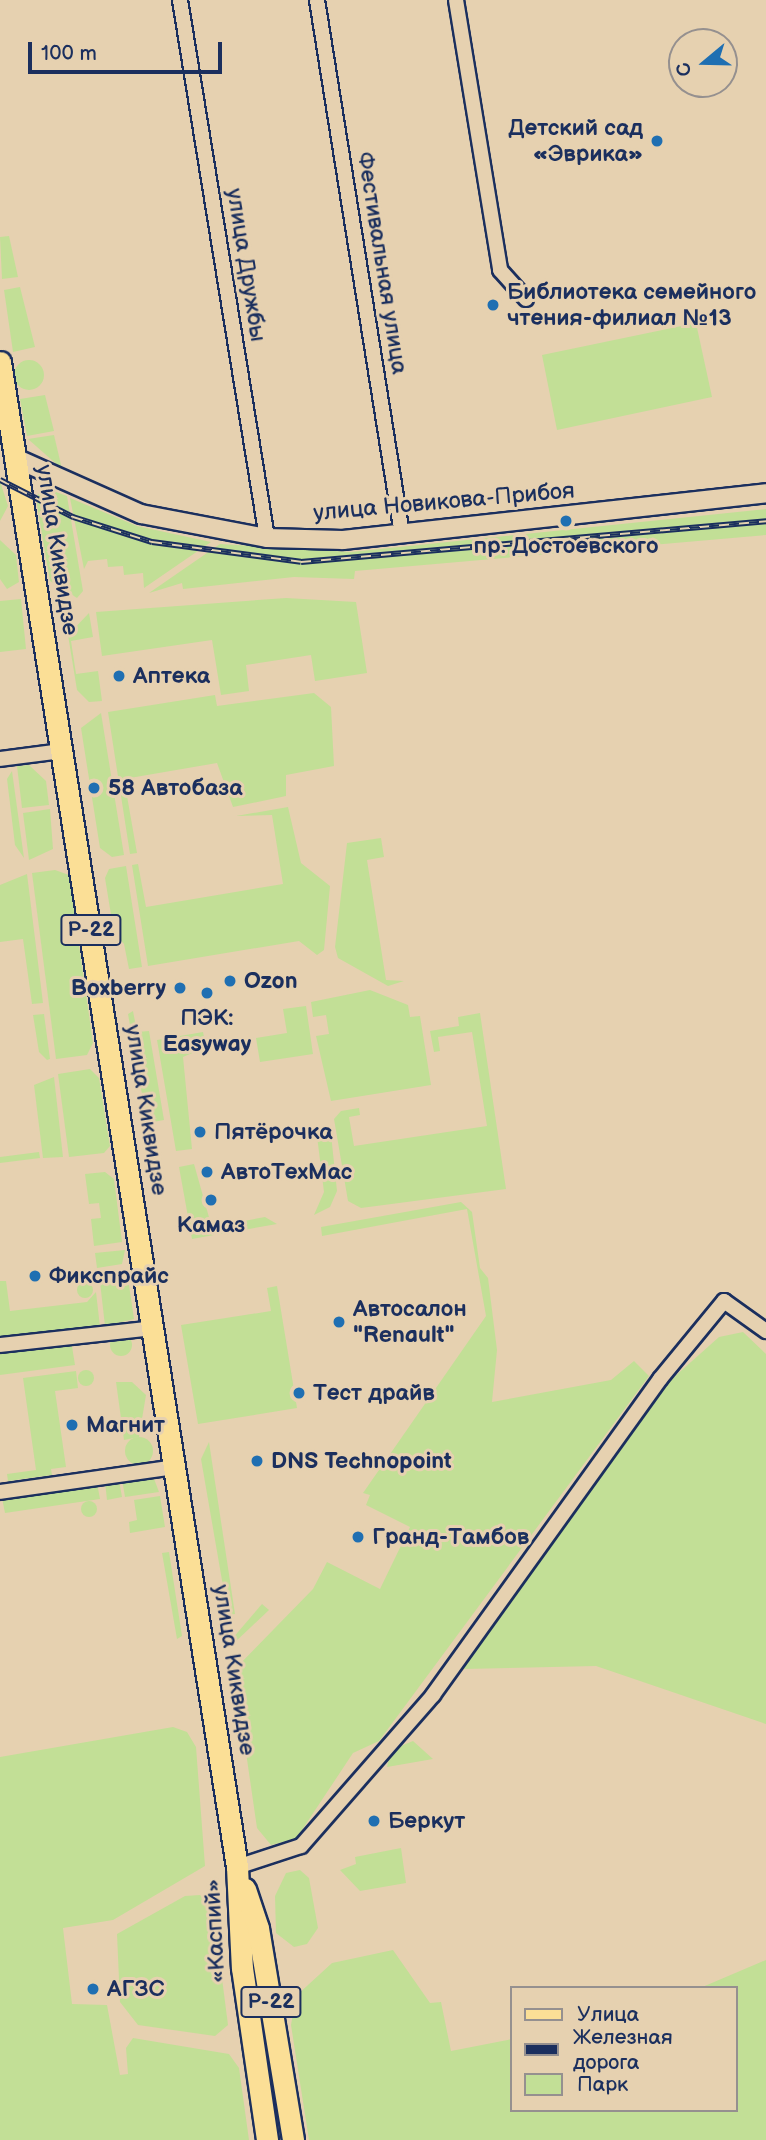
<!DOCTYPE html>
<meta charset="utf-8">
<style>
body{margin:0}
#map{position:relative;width:766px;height:2140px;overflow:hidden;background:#e6d1b0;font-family:"Balsamiq Sans",sans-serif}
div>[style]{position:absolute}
.green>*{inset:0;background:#c2df96}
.round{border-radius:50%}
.roads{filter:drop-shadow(2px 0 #1b2f5e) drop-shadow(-2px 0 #1b2f5e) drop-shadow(0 2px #1b2f5e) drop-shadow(0 -2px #1b2f5e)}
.minor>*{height:14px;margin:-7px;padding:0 7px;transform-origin:7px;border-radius:7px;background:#e6d1b0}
.tertiary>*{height:18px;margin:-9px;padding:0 9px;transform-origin:9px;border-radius:9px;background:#e6d1b0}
.primary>*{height:21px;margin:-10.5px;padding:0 10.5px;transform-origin:10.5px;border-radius:10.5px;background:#fbdf96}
.rail>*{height:6px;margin-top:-3px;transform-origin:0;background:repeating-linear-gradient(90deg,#e6d1b0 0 10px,#1b2f5e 0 20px);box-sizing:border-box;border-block:2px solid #1b2f5e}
.dots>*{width:19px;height:19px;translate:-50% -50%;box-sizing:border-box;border:4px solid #e6d1b0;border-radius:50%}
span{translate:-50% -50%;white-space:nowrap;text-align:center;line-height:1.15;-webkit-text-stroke:6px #e6d1b0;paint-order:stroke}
.shield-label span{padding:2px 5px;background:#e6d1b0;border:2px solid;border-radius:5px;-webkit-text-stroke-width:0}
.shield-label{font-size:21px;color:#1b2f5e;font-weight:700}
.poi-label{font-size:23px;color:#1b2f5e;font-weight:700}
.right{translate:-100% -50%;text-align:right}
.left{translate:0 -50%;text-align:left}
.street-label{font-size:23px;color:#1b2f5e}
.legend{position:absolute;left:510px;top:1986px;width:228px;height:126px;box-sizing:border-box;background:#e6d1b0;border:2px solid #95908f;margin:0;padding:9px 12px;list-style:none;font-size:21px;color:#1b2f5e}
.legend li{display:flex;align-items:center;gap:14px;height:35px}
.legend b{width:35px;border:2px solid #95908f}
.north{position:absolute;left:668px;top:28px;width:70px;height:70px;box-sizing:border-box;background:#e6d1b0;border:2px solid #95908f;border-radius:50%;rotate:251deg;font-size:19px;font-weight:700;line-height:28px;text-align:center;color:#1b2f5e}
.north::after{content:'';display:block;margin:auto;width:24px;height:32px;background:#1f6fb2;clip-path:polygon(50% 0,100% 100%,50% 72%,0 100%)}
.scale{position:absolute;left:28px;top:42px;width:194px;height:32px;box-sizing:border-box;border:4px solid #1b2f5e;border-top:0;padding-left:9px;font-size:21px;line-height:24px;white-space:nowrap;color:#1b2f5e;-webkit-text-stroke:5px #e6d1b0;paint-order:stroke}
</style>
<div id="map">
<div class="green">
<i style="clip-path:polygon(9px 236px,18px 277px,2px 279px,0 237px)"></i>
<i style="clip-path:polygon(20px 287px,35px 347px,13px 352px,4px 290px)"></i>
<i style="clip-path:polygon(696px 323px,712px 397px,557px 430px,542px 355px)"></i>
<i class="round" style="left:14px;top:360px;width:30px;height:30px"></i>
<i style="clip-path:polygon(45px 395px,54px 431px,27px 436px,20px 399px)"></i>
<i style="clip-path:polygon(54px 435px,62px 469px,28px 439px)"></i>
<i style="clip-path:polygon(0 481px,8px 506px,0 521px)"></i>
<i style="clip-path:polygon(48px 489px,67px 496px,83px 591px,77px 598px,50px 581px,37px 505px,38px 493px)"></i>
<i style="clip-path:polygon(70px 498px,137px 526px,211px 542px,144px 588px,143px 573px,124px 575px,123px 566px,108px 567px,107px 559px,88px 561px,84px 569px)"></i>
<i style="clip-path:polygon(766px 509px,766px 535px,355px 571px,354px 579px,294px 577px,183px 589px,182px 583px,149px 593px,220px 544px,351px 552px)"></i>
<i style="clip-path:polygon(0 540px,16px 555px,19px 582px,7px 589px,0 579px)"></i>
<i style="clip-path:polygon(286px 598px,356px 602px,367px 673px,315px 681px,311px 655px,246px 665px,249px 691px,221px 695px,212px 640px,102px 656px,96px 612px)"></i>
<i style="clip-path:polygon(21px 599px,26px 649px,0 652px,0 601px)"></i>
<i style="clip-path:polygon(89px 613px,93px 637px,71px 641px,76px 674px,98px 671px,102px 701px,89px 702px,77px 690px,68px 635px)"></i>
<i style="clip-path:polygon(314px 693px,331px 707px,334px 766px,286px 775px,286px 796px,233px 807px,217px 763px,124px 779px,137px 853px,130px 854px,108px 712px,215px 695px,217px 706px)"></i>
<i style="clip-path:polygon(101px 713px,124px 855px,112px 857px,100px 848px,81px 728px)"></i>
<i style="clip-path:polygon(29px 765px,46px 781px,49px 805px,22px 808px,17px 766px)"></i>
<i style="clip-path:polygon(12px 771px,24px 858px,15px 845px,7px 779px)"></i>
<i style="clip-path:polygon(288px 807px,301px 863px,330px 886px,324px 950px,317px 955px,299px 941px,148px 966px,132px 865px,138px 864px,146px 907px,283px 884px,272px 815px,236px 816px)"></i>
<i style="clip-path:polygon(50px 809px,53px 849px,29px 860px,23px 813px)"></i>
<i style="clip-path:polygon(381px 838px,384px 857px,367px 860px,386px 980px,404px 981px,388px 986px,338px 958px,335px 947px,347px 843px)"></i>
<i style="clip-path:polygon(126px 866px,142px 967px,129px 969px,124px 944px,114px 933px,105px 878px,109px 869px)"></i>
<i style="clip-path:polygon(55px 870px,69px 875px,93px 1043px,87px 1055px,56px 1059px,32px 873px)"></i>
<i style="clip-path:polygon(27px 874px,43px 1003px,32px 1004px,23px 939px,0 942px,0 885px)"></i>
<i style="clip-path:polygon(370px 990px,408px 1005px,410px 1017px,420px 1016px,431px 1085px,331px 1101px,316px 1036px,329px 1034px,326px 1015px,313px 1017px,311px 1002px)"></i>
<i style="clip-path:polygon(306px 1006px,313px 1054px,260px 1062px,256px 1038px,287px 1033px,283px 1009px)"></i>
<i style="clip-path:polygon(133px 1011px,137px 1032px,149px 1031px,164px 1120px,147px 1123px,128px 1014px)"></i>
<i style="clip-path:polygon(480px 1013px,506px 1189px,361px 1208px,348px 1201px,334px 1119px,341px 1111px,359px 1108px,360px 1115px,349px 1117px,354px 1146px,487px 1126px,472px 1032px,438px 1037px,440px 1051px,434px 1052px,430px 1031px,459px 1026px,458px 1017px)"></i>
<i style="clip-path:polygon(44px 1014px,50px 1059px,47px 1060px,39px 1052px,33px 1015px)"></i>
<i style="clip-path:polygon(203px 1032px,206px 1047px,183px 1057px,192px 1149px,176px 1151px,157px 1040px)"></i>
<i style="clip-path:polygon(90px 1069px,99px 1078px,110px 1146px,104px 1153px,69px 1157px,58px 1074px)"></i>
<i style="clip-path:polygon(54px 1077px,63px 1157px,43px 1158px,34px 1085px)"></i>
<i style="clip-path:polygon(330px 1125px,337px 1191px,330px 1207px,314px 1215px,324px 1192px,316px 1128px)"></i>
<i style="clip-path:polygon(39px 1152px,40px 1158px,0 1163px,0 1157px)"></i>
<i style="clip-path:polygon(194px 1164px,214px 1235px,192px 1239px,179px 1167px)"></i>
<i style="clip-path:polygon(105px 1172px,114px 1179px,122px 1242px,94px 1246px,91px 1219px,101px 1218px,99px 1203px,89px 1204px,85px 1174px)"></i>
<i style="clip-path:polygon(461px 1202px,472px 1212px,480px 1268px,488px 1278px,497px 1350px,492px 1402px,611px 1380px,634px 1361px,649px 1376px,379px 1741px,353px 1753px,296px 1839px,271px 1845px,257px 1828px,234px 1670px,313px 1589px,327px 1562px,380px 1589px,410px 1527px,366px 1505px,370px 1495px,363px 1493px,486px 1316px,467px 1209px,322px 1236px,321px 1227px)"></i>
<i style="clip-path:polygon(265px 1217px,277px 1224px,221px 1234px,228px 1224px)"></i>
<i style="clip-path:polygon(125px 1250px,122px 1264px,97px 1268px,95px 1253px)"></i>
<i style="clip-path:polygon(123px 1280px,129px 1285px,134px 1319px,105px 1326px,100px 1282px)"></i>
<i style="clip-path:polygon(0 1281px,6px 1281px,10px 1311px,87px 1302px,96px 1292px,100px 1327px,0 1338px)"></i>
<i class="round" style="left:77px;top:1282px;width:16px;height:16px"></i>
<i style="clip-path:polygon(277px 1286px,297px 1408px,198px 1424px,181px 1325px,271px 1311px,267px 1288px)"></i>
<i style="clip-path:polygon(743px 1332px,766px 1354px,766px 1724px,596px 1666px,463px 1669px,664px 1386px,719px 1337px)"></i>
<i class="round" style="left:110px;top:1334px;width:22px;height:22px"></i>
<i style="clip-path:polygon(71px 1340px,75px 1365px,0 1375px,0 1350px)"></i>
<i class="round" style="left:78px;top:1370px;width:16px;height:16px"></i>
<i style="clip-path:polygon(76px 1371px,78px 1388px,55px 1391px,66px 1467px,51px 1469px,52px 1475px,8px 1481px,7px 1474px,36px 1470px,23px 1378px)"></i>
<i style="clip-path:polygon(116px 1382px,132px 1382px,146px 1395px,139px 1437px,124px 1440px)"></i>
<i class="round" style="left:125px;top:1437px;width:28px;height:28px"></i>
<i style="clip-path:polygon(209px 1442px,235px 1614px,228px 1615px,201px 1459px)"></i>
<i style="clip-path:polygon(153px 1476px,159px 1492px,125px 1497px,122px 1479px)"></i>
<i style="clip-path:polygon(119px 1480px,122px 1497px,107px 1500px,105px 1482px)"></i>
<i style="clip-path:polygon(97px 1483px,100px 1499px,5px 1513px,2px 1498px)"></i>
<i style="clip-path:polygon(160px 1496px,165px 1527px,130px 1533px,129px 1522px,137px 1520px,134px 1500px)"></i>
<i class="round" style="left:81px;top:1501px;width:16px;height:16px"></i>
<i style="clip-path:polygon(169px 1552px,182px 1636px,177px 1639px,162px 1553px)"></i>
<i style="clip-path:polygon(262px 1604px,269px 1610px,233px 1644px,232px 1639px)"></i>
<i style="clip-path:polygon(173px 1727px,187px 1732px,196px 1747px,205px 1866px,113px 1920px,63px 1928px,72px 2004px,107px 2005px,120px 2075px,128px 2074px,126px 2048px,133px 2038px,229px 2054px,239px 2068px,249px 2140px,0 2140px,0 1757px)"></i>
<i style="clip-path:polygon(413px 1741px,433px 1759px,387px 1767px,391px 1750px)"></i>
<i style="clip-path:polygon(401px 1848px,406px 1883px,360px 1891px,340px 1870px,356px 1864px,355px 1857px)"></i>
<i style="clip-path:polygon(300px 1870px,309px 1878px,318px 1928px,307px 1944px,294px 1947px,276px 1933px,275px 1896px,286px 1873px)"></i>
<i style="clip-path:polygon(200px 1895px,213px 1908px,228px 2025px,215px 2036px,138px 2025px,120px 2002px,117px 1934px,185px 1896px)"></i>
<i style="clip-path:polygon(393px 1950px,430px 2003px,441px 2002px,451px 2051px,512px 2039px,512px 2110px,736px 2110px,736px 1988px,700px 1988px,766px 1960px,766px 2140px,309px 2140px,291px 2025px,296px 1996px,332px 1963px)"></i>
</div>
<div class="roads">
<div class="minor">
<i style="left:180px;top:0;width:545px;rotate:80.81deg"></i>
<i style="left:317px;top:0;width:541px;rotate:80.96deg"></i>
<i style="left:456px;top:0;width:274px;rotate:80.7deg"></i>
<i style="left:500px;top:270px;width:39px;rotate:48deg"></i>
<i style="left:0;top:759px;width:63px;rotate:-7.4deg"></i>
<i style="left:0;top:1345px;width:156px;rotate:-6.3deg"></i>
<i style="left:0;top:1492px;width:178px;rotate:-8.1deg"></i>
<i style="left:237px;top:1867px;width:67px;rotate:-18.2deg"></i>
<i style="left:301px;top:1846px;width:201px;rotate:-48.8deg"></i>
<i style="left:433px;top:1695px;width:389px;rotate:-54.3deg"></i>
<i style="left:660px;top:1379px;width:101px;rotate:-50.6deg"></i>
<i style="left:724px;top:1301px;width:52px;rotate:35.5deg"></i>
</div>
<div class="tertiary">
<i style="left:15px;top:458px;width:138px;rotate:24deg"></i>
<i style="left:141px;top:514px;width:128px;rotate:10.8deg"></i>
<i style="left:267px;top:538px;width:76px;rotate:1.5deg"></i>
<i style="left:343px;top:540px;width:426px;rotate:-6.3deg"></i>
</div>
<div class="primary">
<i style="left:0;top:362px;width:1524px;rotate:81.05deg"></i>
<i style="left:237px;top:1867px;width:101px;rotate:87.2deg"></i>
<i style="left:242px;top:1968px;width:174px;rotate:81.7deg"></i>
<i style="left:245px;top:1889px;width:41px;rotate:71.6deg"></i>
<i style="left:258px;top:1928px;width:215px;rotate:80.6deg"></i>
</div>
</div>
<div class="rail">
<i style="left:0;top:480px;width:82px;rotate:26.9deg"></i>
<i style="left:73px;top:517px;width:83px;rotate:17.6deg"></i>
<i style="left:152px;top:542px;width:150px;rotate:7.6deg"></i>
<i style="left:301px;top:562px;width:467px;rotate:-5deg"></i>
</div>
<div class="dots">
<i style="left:657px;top:141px;background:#1f6fb2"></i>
<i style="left:493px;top:305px;background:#1f6fb2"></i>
<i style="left:566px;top:521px;background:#1f6fb2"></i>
<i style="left:119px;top:676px;background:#1f6fb2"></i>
<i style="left:94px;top:788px;background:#1f6fb2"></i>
<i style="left:230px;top:981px;background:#1f6fb2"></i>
<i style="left:180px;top:988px;background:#1f6fb2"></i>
<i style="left:207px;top:993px;background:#1f6fb2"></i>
<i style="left:200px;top:1132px;background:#1f6fb2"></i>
<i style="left:207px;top:1172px;background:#1f6fb2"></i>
<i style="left:211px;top:1200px;background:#1f6fb2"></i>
<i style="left:35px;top:1276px;background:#1f6fb2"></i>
<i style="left:339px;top:1322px;background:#1f6fb2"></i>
<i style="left:299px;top:1393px;background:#1f6fb2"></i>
<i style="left:72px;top:1425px;background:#1f6fb2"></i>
<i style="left:257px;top:1461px;background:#1f6fb2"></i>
<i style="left:358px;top:1537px;background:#1f6fb2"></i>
<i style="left:374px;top:1821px;background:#1f6fb2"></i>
<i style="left:93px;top:1989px;background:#1f6fb2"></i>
</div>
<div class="shield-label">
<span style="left:91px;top:930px">Р-22</span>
<span style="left:271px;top:2002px">Р-22</span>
</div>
<div class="poi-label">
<span class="right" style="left:643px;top:141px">Детский сад<br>«Эврика»</span>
<span class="left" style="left:507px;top:305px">Библиотека семейного<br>чтения-филиал №13</span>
<span style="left:566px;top:546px">пр. Достоевского</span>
<span class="left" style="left:133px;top:676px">Аптека</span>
<span class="left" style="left:108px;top:788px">58 Автобаза</span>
<span class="left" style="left:244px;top:981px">Ozon</span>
<span class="right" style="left:166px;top:988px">Boxberry</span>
<span style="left:207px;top:1031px">ПЭК:<br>Easyway</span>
<span class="left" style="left:214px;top:1132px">Пятёрочка</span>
<span class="left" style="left:221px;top:1172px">АвтоТехМас</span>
<span style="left:211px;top:1225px">Камаз</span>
<span class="left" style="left:49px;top:1276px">Фикспрайс</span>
<span class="left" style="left:353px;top:1322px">Автосалон<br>"Renault"</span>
<span class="left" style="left:313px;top:1393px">Тест драйв</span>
<span class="left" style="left:86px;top:1425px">Магнит</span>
<span class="left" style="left:271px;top:1461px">DNS Technopoint</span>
<span class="left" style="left:372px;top:1537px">Гранд-Тамбов</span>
<span class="left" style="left:388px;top:1821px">Беркут</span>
<span class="left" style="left:107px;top:1989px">АГЗС</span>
</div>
<div class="street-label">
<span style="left:382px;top:263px;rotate:81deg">Фестивальная улица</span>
<span style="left:246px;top:265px;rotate:81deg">улица Дружбы</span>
<span style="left:444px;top:502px;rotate:-5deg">улица Новикова-Прибоя</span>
<span style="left:57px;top:550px;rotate:81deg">улица Киквидзе</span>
<span style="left:146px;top:1110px;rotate:81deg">улица Киквидзе</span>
<span style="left:234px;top:1670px;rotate:81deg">улица Киквидзе</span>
<span style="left:215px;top:1931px;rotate:-93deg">«Каспий»</span>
</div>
<ul class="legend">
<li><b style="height:9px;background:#fbdf96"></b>Улица</li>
<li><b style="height:9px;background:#1b2f5e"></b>Железная дорога</li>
<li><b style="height:19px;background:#c2df96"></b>Парк</li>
</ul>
<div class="north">С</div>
<div class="scale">100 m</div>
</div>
